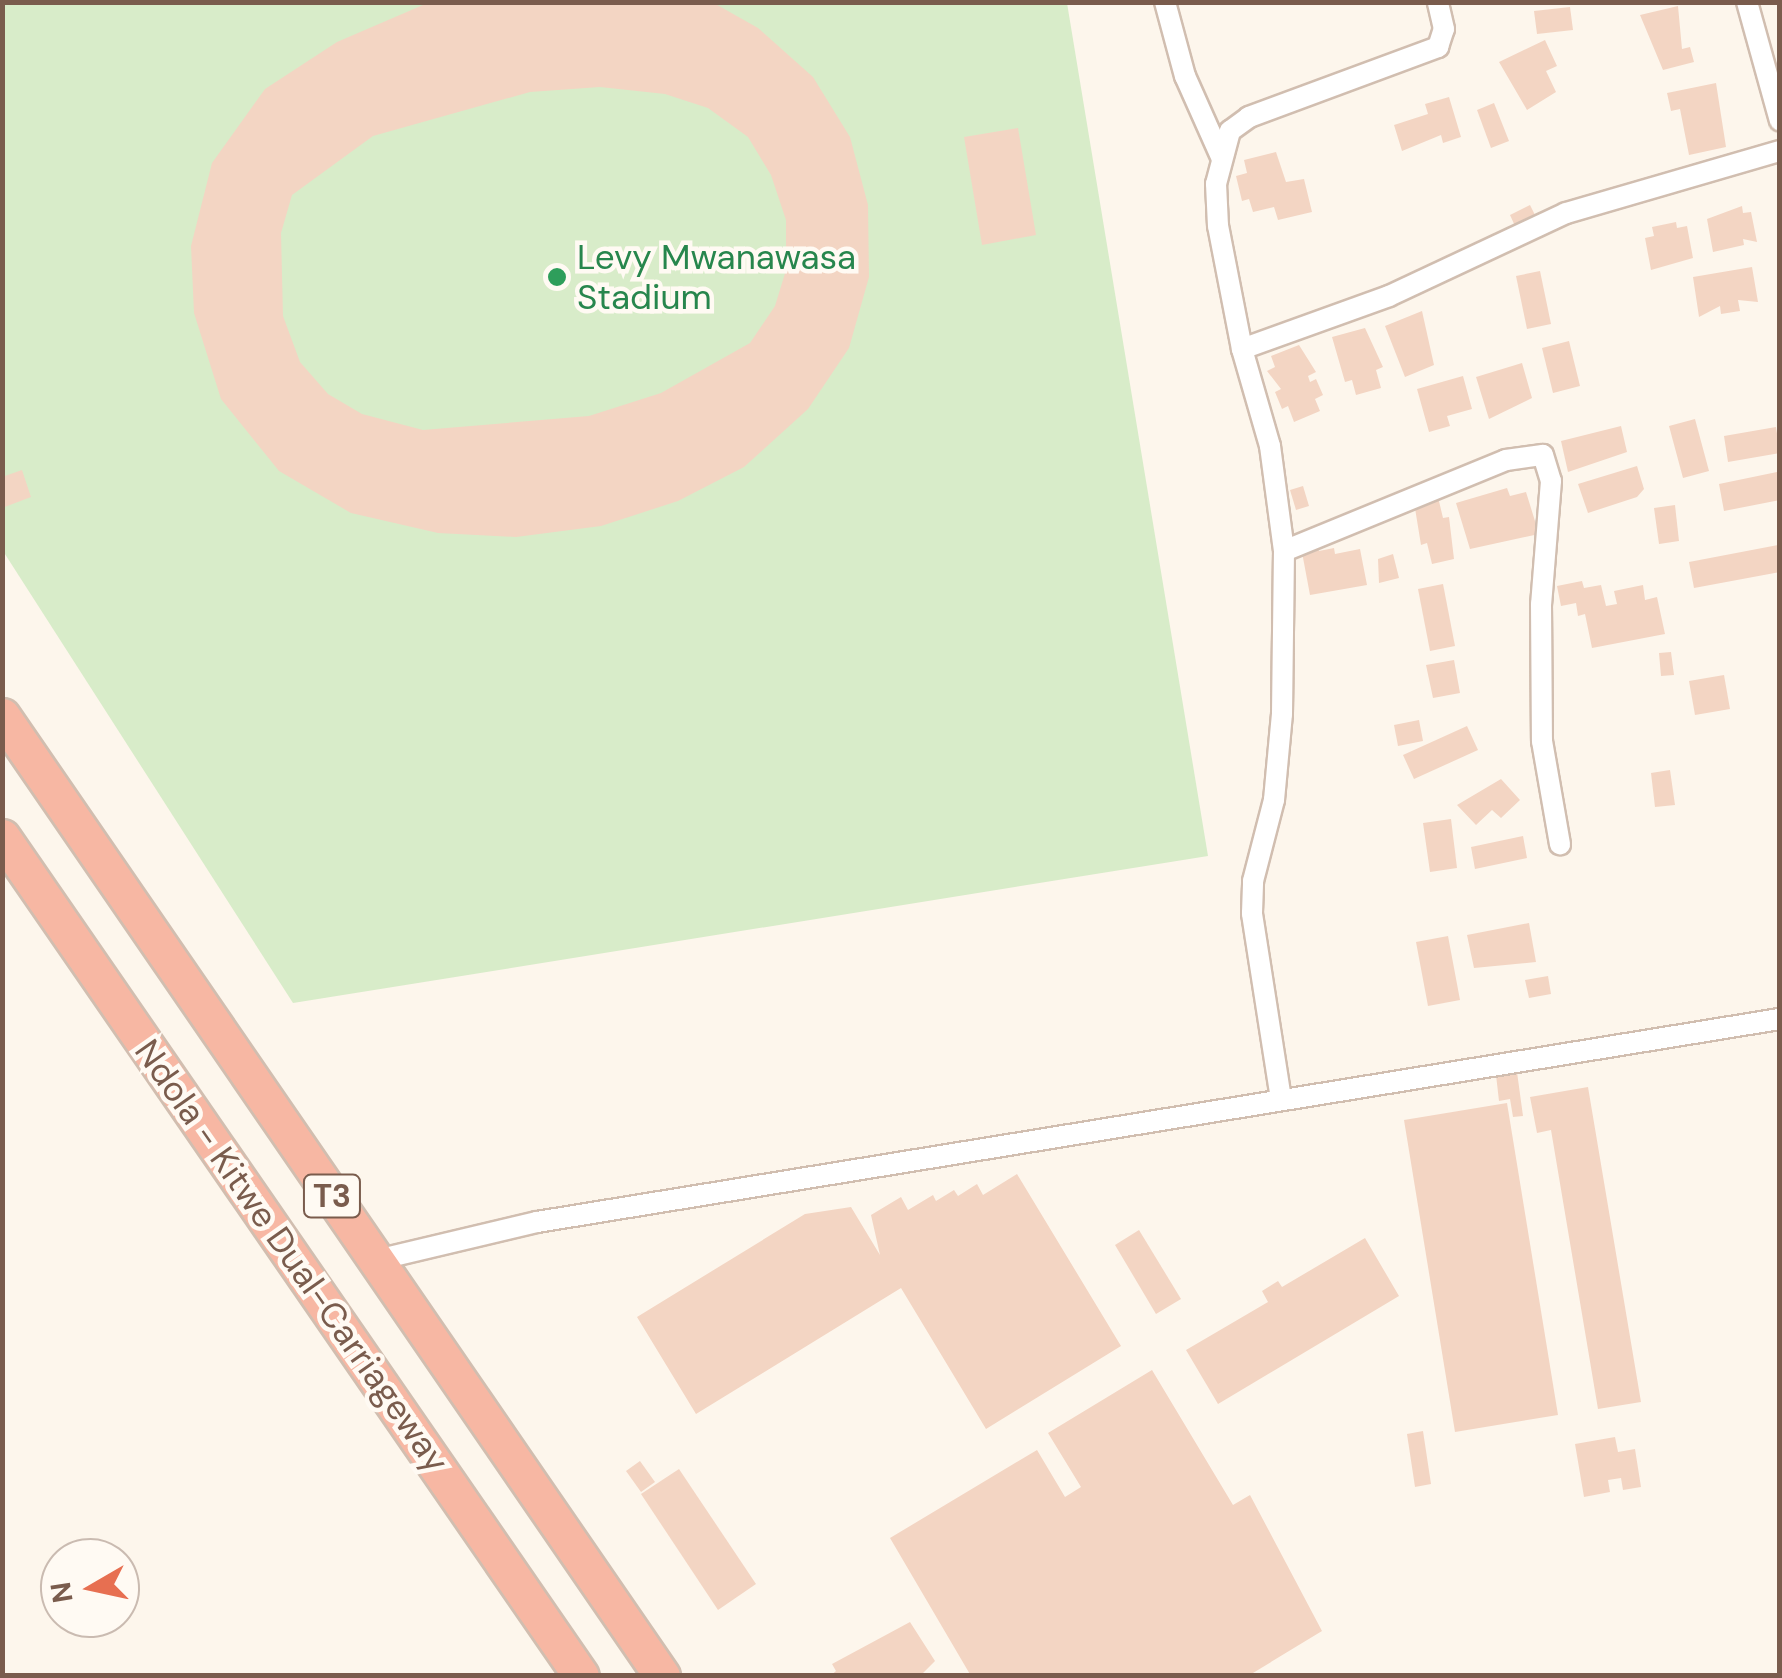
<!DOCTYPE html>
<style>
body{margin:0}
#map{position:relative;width:1782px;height:1678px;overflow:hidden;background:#fdf6ec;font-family:"DM Sans",sans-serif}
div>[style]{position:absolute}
.green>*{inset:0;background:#d8ecc9}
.building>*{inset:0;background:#f3d5c3}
.roads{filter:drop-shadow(2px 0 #d1beb0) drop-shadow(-2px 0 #d1beb0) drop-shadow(0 2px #d1beb0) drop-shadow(0 -2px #d1beb0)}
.street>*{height:20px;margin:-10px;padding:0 10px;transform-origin:10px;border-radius:10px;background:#fff}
.highway>*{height:35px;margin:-17.5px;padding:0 17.5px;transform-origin:17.5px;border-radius:17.5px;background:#f7b7a3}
.dots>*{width:28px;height:28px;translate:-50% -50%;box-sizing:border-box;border:5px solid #fffaf3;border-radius:50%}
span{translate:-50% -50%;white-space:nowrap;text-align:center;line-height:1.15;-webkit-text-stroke:9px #fffaf3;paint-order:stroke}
.shield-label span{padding:2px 8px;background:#fffaf3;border:2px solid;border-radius:8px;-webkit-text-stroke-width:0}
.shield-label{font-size:32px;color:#7a5c4d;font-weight:700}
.leisure-label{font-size:35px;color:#27864d}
.left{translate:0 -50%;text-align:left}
.street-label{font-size:35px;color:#7a5c4d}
.frame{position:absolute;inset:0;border:5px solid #7a5c4d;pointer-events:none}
.north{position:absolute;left:40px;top:1538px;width:100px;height:100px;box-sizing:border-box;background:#fffaf3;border:2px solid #cabbb1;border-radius:50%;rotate:261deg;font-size:28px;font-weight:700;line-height:40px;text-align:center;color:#7a5c4d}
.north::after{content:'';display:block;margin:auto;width:35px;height:45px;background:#e76f51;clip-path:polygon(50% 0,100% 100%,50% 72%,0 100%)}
</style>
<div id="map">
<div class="green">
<i style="clip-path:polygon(3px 3px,1067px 3px,1208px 856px,293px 1003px,3px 551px)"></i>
</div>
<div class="building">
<i style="clip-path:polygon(evenodd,430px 2px,712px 2px,758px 28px,813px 77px,850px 137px,868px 205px,869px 277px,849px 348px,808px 409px,744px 467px,678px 501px,601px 526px,516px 537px,438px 533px,351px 513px,279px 471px,221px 399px,194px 313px,191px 246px,212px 163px,265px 89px,337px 42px,430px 2px,600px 87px,665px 94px,708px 108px,748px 137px,771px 175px,786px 220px,786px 270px,775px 306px,750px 343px,661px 393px,589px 416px,423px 430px,362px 414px,328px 394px,300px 362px,283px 316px,281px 233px,292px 195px,373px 136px,530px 92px,600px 87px)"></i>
<i style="clip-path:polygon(1678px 6px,1682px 49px,1690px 47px,1694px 62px,1663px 70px,1640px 15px)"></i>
<i style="clip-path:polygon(1570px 7px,1573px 30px,1537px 34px,1534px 11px)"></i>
<i style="clip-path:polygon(1545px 40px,1557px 66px,1546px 71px,1556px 92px,1527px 110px,1499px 62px)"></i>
<i style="clip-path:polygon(1716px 83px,1726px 147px,1689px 155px,1680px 109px,1671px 111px,1667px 93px)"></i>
<i style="clip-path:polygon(1449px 97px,1461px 137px,1443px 143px,1441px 135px,1402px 151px,1394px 125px,1428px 114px,1425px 104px)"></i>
<i style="clip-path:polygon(1494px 103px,1509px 141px,1491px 148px,1477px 110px)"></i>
<i style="clip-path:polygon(1018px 128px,1036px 235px,982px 245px,964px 137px)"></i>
<i style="clip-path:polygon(1276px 152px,1286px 182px,1304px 179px,1312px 212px,1278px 220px,1274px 207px,1253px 212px,1249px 199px,1242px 201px,1236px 176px,1247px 173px,1244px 160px)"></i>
<i style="clip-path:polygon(1530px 205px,1535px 215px,1515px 226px,1510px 215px)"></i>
<i style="clip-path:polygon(1742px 206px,1743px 213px,1751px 212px,1757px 242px,1743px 239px,1744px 245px,1713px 252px,1707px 219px)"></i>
<i style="clip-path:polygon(1676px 222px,1677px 228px,1687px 226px,1693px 258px,1651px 270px,1645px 238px,1654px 236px,1652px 227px)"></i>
<i style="clip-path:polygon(1752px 267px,1758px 302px,1738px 300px,1740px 311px,1721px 314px,1720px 306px,1699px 317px,1693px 277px)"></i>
<i style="clip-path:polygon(1540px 271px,1551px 324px,1527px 329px,1516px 276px)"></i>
<i style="clip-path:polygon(1422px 311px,1434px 365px,1405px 377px,1385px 326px)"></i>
<i style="clip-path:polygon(1365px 328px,1383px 367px,1376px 370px,1381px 388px,1356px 395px,1352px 380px,1345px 382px,1332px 337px)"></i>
<i style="clip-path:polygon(1569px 341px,1580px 386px,1553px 393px,1542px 348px)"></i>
<i style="clip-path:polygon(1299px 345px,1316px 372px,1308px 376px,1310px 382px,1316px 379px,1323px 395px,1315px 399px,1320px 411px,1294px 422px,1288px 406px,1282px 409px,1275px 392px,1281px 389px,1267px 371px,1275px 367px,1271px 356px)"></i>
<i style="clip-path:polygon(1522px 363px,1532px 398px,1489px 419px,1476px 377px)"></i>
<i style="clip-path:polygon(1463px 376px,1472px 409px,1447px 416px,1450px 426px,1429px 432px,1417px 389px)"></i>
<i style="clip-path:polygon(1695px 419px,1709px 471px,1683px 478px,1669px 426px)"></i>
<i style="clip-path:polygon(1621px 426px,1627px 452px,1568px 472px,1561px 441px)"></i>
<i style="clip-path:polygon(1776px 427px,1780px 453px,1728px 462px,1724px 436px)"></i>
<i style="clip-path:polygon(1637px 466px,1644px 489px,1637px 497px,1588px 513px,1578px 484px)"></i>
<i style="clip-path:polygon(22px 470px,31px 497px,2px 508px,2px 477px)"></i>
<i style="clip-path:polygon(1777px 472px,1780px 500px,1724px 511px,1719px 484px)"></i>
<i style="clip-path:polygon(1303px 486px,1309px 506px,1296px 510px,1290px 490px)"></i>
<i style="clip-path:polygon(1507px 488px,1510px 496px,1526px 492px,1539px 534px,1470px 549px,1456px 503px)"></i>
<i style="clip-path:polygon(1438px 497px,1443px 518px,1449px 517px,1454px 559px,1432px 564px,1427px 543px,1421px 545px,1414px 502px)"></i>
<i style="clip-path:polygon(1675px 505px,1679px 541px,1659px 544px,1654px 508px)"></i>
<i style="clip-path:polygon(1318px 544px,1319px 551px,1334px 548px,1335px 554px,1360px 549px,1367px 585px,1310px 595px,1301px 547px)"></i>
<i style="clip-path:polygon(1778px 545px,1780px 572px,1694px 588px,1689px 562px)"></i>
<i style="clip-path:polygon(1393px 554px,1399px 578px,1379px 583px,1378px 559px)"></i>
<i style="clip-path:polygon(1582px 581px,1584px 588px,1601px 585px,1606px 606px,1617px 604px,1614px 591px,1643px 585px,1645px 600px,1657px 597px,1665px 634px,1592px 648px,1585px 614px,1578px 616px,1576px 603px,1561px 606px,1557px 586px)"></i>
<i style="clip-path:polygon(1443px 584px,1455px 646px,1430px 651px,1418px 589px)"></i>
<i style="clip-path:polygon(1671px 652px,1674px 675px,1661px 676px,1659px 653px)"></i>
<i style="clip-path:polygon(1454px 660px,1460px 693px,1433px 698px,1426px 665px)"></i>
<i style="clip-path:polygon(1724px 675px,1730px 709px,1695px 715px,1689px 681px)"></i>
<i style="clip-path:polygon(1419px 720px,1423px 741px,1398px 746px,1394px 725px)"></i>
<i style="clip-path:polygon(1467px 726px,1478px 750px,1414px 779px,1403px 755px)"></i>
<i style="clip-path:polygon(1670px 770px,1675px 805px,1655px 807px,1651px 773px)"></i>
<i style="clip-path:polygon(1501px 779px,1520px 800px,1501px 818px,1492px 810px,1476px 825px,1457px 805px)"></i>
<i style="clip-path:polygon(1451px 819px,1457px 868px,1430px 872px,1423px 823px)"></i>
<i style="clip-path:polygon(1523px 836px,1527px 858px,1475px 869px,1471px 847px)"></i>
<i style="clip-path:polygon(1529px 923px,1536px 962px,1474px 968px,1467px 935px)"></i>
<i style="clip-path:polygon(1448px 936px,1460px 1000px,1428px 1006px,1416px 942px)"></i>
<i style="clip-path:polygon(1548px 976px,1551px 994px,1529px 998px,1525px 980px)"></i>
<i style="clip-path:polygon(1517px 1072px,1523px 1116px,1513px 1117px,1510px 1099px,1499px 1101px,1496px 1075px)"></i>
<i style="clip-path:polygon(1588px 1087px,1641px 1402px,1598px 1409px,1551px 1130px,1537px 1133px,1530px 1097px)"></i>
<i style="clip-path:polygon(1507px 1103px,1558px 1415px,1455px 1432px,1404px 1120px)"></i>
<i style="clip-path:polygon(1017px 1174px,1121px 1346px,986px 1429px,901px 1288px,696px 1414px,637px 1317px,805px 1214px,851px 1207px,880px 1255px,871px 1215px,901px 1197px,908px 1210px,933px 1195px,936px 1201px,954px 1190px,958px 1196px,977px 1184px,983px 1195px)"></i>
<i style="clip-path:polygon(1139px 1230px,1181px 1299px,1156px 1314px,1115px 1245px)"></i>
<i style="clip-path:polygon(1365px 1238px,1399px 1296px,1218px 1404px,1186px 1350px,1268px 1302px,1262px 1291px,1278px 1281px,1282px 1287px)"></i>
<i style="clip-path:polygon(1152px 1370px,1233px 1505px,1250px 1495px,1322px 1631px,1248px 1676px,971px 1676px,890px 1538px,1037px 1450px,1065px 1497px,1081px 1487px,1048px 1433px)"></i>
<i style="clip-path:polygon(1423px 1431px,1431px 1484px,1415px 1487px,1407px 1434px)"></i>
<i style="clip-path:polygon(1615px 1437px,1618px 1452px,1635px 1449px,1641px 1487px,1623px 1490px,1621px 1478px,1608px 1480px,1610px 1492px,1584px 1497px,1575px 1444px)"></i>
<i style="clip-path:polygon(640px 1461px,655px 1482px,641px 1492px,626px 1471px)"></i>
<i style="clip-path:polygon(679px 1469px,756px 1584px,718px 1610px,641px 1494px)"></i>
<i style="clip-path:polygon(910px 1622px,935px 1661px,920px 1676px,830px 1676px,836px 1671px,832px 1664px)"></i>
</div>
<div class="roads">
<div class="street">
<i style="left:1165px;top:2px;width:77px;rotate:74.9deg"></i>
<i style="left:1185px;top:76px;width:89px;rotate:66deg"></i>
<i style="left:1747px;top:2px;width:123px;rotate:74.5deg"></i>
<i style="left:1242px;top:349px;width:156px;rotate:-19.8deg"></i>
<i style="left:1389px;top:296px;width:195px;rotate:-25.1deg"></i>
<i style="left:1566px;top:213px;width:223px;rotate:-16.2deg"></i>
<i style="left:1284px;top:551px;width:240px;rotate:-22.3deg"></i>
<i style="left:1506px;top:460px;width:37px;rotate:-8deg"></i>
<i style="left:1543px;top:455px;width:27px;rotate:73deg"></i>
<i style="left:1551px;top:481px;width:123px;rotate:94.6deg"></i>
<i style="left:1541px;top:604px;width:137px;rotate:89.6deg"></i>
<i style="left:1542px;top:741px;width:105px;rotate:80.1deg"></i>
<i style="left:1281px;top:1099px;width:188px;rotate:-98.9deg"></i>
<i style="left:1252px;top:913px;width:32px;rotate:-88deg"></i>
<i style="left:1253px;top:881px;width:84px;rotate:-75.5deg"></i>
<i style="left:1274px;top:800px;width:86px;rotate:-84.7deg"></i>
<i style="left:1282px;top:714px;width:163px;rotate:-89.3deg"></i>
<i style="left:1284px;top:551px;width:106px;rotate:-97.6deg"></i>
<i style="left:1270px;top:446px;width:101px;rotate:-106.1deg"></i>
<i style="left:1242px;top:349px;width:125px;rotate:-101deg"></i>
<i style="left:1218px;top:226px;width:42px;rotate:-92.7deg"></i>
<i style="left:1216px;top:184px;width:55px;rotate:-75.2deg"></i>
<i style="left:1230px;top:131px;width:24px;rotate:-36deg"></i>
<i style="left:1249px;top:117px;width:202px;rotate:-20.3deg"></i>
<i style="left:1438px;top:47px;width:19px;rotate:-72deg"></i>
<i style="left:1444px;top:29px;width:28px;rotate:-103deg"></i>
<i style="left:377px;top:1260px;width:164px;rotate:-13.4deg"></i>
<i style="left:537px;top:1222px;width:1259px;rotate:-9.28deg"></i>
</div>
<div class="highway">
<i style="left:2px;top:716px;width:1165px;rotate:55.49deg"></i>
<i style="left:2px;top:837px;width:1019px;rotate:55.39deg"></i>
</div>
</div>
<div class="dots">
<i style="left:557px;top:277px;background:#2e9e5b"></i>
</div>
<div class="shield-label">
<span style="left:332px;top:1196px">T3</span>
</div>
<div class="leisure-label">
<span class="left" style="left:577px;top:277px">Levy Mwanawasa<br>Stadium</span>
</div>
<div class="street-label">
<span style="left:292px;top:1256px;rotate:55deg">Ndola - Kitwe Dual-Carriageway</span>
</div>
<div class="frame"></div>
<div class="north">N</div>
</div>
